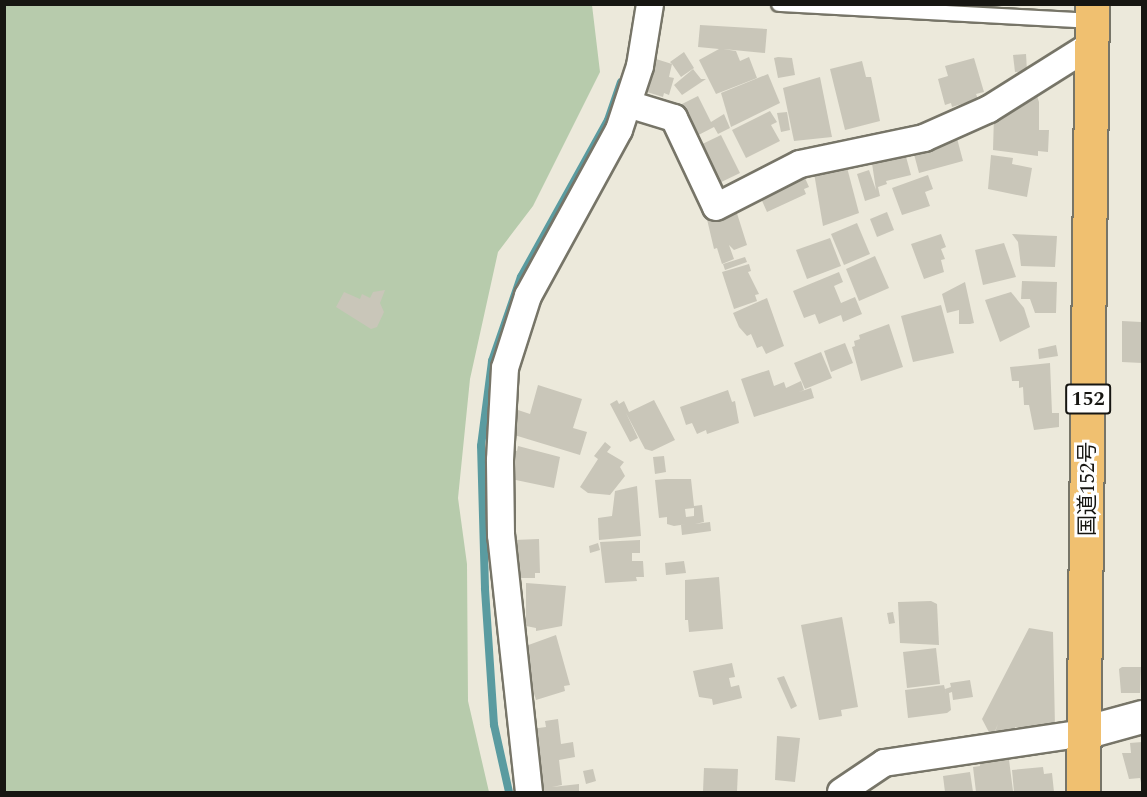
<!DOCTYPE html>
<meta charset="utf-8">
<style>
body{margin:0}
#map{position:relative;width:1147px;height:797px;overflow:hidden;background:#ece9db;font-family:Spectral,"Noto Sans JP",serif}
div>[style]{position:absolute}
.green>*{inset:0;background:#b7cbac}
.stream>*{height:8px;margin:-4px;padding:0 4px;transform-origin:4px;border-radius:4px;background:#5a9ba0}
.building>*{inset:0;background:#c9c6b9}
.roads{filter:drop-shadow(2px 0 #777568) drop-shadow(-2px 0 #777568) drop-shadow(0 2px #777568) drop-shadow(0 -2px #777568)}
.service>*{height:14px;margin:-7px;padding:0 7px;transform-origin:7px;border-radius:7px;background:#fff}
.minor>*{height:26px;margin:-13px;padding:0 13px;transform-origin:13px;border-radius:13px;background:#fff}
.tertiary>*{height:32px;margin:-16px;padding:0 16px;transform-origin:16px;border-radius:16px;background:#fff}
.trunk>*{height:33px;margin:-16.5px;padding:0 16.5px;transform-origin:16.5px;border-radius:16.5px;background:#f0c070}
span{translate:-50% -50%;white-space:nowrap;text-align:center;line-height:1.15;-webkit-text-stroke:6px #fff;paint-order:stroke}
.shield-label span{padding:2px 4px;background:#fff;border:2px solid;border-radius:4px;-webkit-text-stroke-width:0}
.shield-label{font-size:20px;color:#171612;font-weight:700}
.street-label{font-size:21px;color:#171612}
.frame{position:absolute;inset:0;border:6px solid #171612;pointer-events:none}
</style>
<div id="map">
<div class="green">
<i style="clip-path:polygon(5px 5px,592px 5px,600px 72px,533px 206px,498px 252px,470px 379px,458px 498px,467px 564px,468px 701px,489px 792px,5px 792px)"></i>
</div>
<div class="stream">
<i style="left:509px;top:792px;width:69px;rotate:-102.6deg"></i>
<i style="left:494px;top:725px;width:137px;rotate:-93.8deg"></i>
<i style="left:485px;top:588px;width:142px;rotate:-91.6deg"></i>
<i style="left:481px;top:446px;width:86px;rotate:-82.6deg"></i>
<i style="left:492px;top:361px;width:89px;rotate:-71deg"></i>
<i style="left:521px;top:277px;width:179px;rotate:-61deg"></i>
<i style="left:608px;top:120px;width:40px;rotate:-71.1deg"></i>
</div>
<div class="building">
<i style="clip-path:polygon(700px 25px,767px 29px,765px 53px,723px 49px,736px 51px,740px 61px,749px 57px,757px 78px,716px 94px,699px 60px,719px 49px,698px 47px)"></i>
<i style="clip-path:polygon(684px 52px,694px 68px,681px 77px,672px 64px,669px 77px,674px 78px,669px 95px,664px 93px,663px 97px,631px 87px,640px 54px,672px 64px,670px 62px)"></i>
<i style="clip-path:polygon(1026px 54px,1027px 71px,1015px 72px,1013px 55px)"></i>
<i style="clip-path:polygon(778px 57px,792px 58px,795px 75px,778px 78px,774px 58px)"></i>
<i style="clip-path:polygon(974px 58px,984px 92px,976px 94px,978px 99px,952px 107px,951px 103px,945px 105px,938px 79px,948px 76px,945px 66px)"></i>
<i style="clip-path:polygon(862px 61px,866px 77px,871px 77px,880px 121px,845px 130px,830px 69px)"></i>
<i style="clip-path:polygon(693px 69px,701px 79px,706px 79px,682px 95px,674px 85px)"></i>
<i style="clip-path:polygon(768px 74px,780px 103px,731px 127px,721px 93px)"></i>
<i style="clip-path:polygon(820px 77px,832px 137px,794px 141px,783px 88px)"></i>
<i style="clip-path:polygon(1036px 93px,1039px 102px,1039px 130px,1049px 130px,1048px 152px,1038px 151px,1038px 156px,993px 150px,994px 115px)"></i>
<i style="clip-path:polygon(698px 96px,711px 122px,724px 114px,730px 128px,718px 134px,714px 127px,681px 144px,668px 111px)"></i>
<i style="clip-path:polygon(770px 111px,777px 122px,771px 125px,780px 141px,746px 158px,732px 130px)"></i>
<i style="clip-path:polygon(787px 112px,790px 130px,781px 132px,777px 113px)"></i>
<i style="clip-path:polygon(954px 127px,963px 161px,919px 173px,910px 139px)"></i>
<i style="clip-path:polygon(721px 135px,740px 173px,711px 187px,692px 149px)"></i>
<i style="clip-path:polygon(902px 142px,911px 175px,886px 181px,887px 184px,878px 187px,880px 196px,865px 201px,857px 174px,869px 170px,876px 190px,870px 150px)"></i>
<i style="clip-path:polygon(991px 155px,1013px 158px,1012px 164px,1032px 168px,1027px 197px,988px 189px)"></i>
<i style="clip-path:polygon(845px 160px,859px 213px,823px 226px,813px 167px)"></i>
<i style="clip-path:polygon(801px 169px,809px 187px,804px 189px,806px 194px,767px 212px,755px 185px)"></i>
<i style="clip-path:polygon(928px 175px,933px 189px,925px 192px,930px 206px,902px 215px,892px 188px)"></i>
<i style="clip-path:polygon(735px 207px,747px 245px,734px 250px,729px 245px,734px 259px,722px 264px,717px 248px,714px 249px,706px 215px)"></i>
<i style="clip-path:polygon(887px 212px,894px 230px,877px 237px,870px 219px)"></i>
<i style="clip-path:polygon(857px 223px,870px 254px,844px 265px,831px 234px)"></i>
<i style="clip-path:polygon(941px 234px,946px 247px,941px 249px,945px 259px,941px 260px,944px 272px,924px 279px,911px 244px)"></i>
<i style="clip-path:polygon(1012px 234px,1057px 236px,1055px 267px,1021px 266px,1018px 242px)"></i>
<i style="clip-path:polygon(830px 238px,841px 266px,807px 279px,796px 250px)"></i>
<i style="clip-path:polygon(1004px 243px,1016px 277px,983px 285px,975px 250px)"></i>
<i style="clip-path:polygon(875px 256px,889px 288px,859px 301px,846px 269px)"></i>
<i style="clip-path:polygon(745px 257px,747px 262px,725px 270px,723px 264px)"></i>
<i style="clip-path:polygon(749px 264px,751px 271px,748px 272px,759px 294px,755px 295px,757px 301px,734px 309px,722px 272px)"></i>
<i style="clip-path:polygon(839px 272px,843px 282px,834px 286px,841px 303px,855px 297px,862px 314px,843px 322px,841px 315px,819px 324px,815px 314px,804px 318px,793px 291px)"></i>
<i style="clip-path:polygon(1022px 281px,1057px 282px,1056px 313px,1035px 313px,1030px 299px,1021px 299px)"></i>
<i style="clip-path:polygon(965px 282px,974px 323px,970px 324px,959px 324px,959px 310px,947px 313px,942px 294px)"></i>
<i style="clip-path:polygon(385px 290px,380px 303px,384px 312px,377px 327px,371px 329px,336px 307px,344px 292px,360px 299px,362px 294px,370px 298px,373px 292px)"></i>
<i style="clip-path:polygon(1011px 292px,1024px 308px,1030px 327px,1000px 342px,985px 300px)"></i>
<i style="clip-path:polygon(767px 298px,784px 346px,766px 354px,762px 346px,757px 348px,751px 334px,747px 336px,739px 327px,733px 313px)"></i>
<i style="clip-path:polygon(941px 305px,954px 353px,913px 362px,901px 316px)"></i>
<i style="clip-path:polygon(1122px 321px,1141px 322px,1142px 363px,1122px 362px)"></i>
<i style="clip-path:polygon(889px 324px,903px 367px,861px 381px,852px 347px,855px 346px,854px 341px,860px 339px,859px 335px)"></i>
<i style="clip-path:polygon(845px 343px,853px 363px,831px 372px,824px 351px)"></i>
<i style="clip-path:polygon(1056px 345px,1058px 356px,1039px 359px,1038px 349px)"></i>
<i style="clip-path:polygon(821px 352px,832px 378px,805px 389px,794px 363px)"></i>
<i style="clip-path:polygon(1050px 363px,1052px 413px,1059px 413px,1059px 427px,1034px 430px,1029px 405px,1024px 405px,1023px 387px,1019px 388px,1019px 381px,1012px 381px,1010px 367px)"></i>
<i style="clip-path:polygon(769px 370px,774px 386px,784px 382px,786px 388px,801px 381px,804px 390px,799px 392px,811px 388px,814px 398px,754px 417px,741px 379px)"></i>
<i style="clip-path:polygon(538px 385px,582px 399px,573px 428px,587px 432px,580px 455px,511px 434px,518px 410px,530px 414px)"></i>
<i style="clip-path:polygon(728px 390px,732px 402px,735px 401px,739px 423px,707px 434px,706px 430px,697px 434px,692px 423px,686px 425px,680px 407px)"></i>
<i style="clip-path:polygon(617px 400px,619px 404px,624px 401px,629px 412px,654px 400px,675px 440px,652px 451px,645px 449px,626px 413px,638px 438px,630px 442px,610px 404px)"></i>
<i style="clip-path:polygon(605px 442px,611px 447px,607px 452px,624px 462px,620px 467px,625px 476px,610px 495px,588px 493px,580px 487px,598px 459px,594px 456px)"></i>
<i style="clip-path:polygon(518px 446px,560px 457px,554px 488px,511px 479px,513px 471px,499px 468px,503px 448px,517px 451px)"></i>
<i style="clip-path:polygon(664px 456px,666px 472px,655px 474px,653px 457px)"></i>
<i style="clip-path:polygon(evenodd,666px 479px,691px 479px,694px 506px,702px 505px,704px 522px,695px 524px,710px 522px,711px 531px,682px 535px,681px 525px,687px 524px,674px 526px,667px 524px,667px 517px,659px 518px,655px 480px,666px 479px,694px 508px,694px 516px,686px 517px,685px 509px,694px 508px)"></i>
<i style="clip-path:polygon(637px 486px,641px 536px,599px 540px,598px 518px,612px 516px,615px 491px)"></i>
<i style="clip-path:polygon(539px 539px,540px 573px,535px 573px,535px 578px,510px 578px,514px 540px)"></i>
<i style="clip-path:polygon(640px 540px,640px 553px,632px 553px,632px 561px,643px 561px,644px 577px,636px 577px,637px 581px,605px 583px,600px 542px)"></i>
<i style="clip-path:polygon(598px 543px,600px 550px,590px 553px,589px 546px)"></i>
<i style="clip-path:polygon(684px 561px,686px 573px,666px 575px,665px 563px)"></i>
<i style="clip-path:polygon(719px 577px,723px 629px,689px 632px,688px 620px,685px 620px,685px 580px)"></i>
<i style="clip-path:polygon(526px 583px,566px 586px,562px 626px,536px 631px,536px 628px,526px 626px)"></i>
<i style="clip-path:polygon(931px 601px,937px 604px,939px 645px,900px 643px,898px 602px)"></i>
<i style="clip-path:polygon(893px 612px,895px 623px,889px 624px,887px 613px)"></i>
<i style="clip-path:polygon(842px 617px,858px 707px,841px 710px,842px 716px,819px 720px,801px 625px)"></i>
<i style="clip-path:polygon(1029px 628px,1053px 632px,1055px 727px,1015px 727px,1015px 732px,995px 732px,998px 724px,992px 738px,982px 719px)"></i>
<i style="clip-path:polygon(556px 635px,570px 685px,564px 686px,565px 691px,536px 700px,532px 687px,527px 689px,523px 647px)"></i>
<i style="clip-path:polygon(936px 648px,940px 684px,907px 688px,903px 652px)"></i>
<i style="clip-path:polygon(732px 663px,735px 677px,729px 678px,731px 687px,739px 685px,742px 698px,713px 705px,712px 699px,699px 697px,693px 671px)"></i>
<i style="clip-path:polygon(1122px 667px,1141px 667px,1140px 693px,1121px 693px,1119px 669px)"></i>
<i style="clip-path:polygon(784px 676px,797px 706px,791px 709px,777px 678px)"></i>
<i style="clip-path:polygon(970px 680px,973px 697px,953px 700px,952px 692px,949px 693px,951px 710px,947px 713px,908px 718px,905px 690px,944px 685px,946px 694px,945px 689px,951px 687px,950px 683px)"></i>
<i style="clip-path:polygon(558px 719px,561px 744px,573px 742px,575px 757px,559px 760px,562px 785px,552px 787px,579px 784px,579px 792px,537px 792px,531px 729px,546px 727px,545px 721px)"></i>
<i style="clip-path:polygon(777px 736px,800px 738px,795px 782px,775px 780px)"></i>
<i style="clip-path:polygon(1142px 742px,1142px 783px,1141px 783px,1140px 778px,1129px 779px,1122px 753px,1131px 753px,1130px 743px)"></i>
<i style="clip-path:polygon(1008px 752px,1013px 791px,976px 792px,973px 767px,980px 766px,979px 756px)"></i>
<i style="clip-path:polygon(1043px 767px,1044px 774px,1052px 773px,1054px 792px,1014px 792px,1012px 770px)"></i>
<i style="clip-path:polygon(704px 768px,738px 769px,737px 792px,703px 792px)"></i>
<i style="clip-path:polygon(593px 769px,596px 781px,586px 784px,583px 771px)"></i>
<i style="clip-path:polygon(970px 772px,973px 792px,945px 792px,943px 776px)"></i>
</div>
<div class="roads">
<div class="service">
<i style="left:779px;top:4px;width:313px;rotate:3.1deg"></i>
</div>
<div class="minor">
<i style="left:628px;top:104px;width:48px;rotate:16.9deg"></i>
<i style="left:674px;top:118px;width:98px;rotate:64.7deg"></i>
<i style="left:716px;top:207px;width:94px;rotate:-27.1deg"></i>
<i style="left:800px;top:164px;width:127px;rotate:-11.8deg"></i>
<i style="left:924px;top:138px;width:71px;rotate:-24deg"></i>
<i style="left:989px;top:109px;width:120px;rotate:-32.1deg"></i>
<i style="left:529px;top:792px;width:259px;rotate:-96.2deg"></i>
<i style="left:501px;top:535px;width:75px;rotate:-90.8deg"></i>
<i style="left:500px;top:460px;width:92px;rotate:-86.9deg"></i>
<i style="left:505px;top:368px;width:76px;rotate:-72.3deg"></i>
<i style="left:528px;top:296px;width:189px;rotate:-61.3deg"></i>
<i style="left:619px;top:130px;width:67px;rotate:-71.8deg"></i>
<i style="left:640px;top:66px;width:63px;rotate:-80.8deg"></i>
<i style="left:841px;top:792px;width:52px;rotate:-34deg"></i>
<i style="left:884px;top:763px;width:202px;rotate:-8.5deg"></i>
</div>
<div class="tertiary">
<i style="left:1084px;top:733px;width:60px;rotate:-15.4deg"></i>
</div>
<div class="trunk">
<i style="left:1083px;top:792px;width:788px;rotate:-89.35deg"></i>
</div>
</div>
<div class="shield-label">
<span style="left:1088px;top:399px">152</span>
</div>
<div class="street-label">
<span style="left:1088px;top:489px;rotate:-90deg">国道152号</span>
</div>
<div class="frame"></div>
</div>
